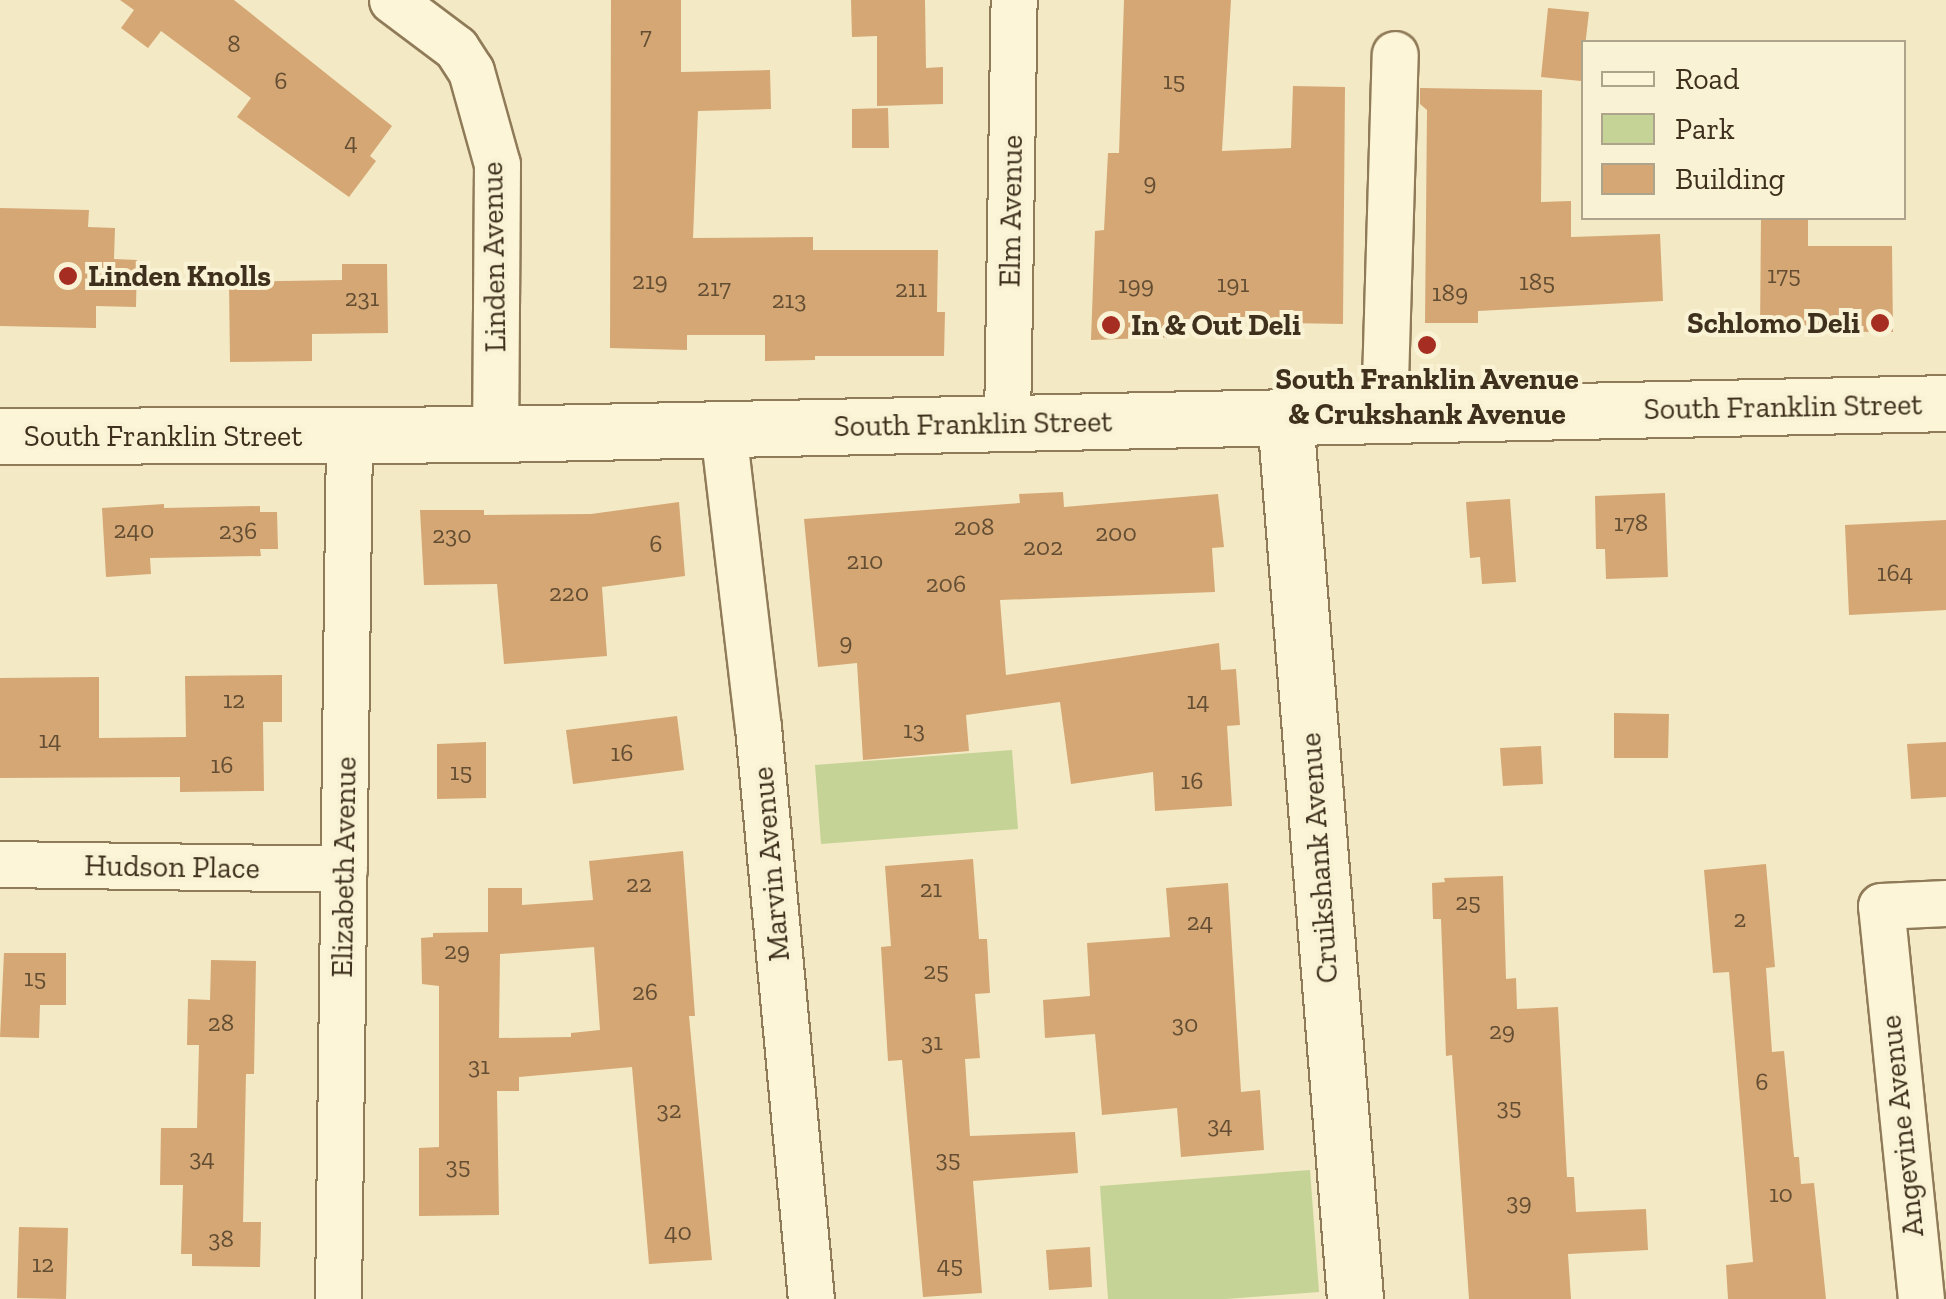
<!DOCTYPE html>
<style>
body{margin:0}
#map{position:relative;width:1946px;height:1299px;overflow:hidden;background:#f3e9c4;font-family:"Zilla Slab",serif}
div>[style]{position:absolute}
.green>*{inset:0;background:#c5d396}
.building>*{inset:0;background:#d5a775}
.roads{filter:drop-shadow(2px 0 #907b58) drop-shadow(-2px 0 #907b58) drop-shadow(0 2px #907b58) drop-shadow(0 -2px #907b58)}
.street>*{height:45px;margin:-22.5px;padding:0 22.5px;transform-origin:22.5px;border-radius:22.5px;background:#fcf5d8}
.secondary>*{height:55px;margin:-27.5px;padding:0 27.5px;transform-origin:27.5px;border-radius:27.5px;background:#fcf5d8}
.dots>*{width:28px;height:28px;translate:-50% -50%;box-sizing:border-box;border:5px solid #f9f2d4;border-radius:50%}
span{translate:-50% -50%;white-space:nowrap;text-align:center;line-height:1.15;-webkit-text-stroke:8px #f9f2d4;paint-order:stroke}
.number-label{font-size:25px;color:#644e33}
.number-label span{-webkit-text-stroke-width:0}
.street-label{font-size:30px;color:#3e301d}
.poi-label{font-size:30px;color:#3e301d;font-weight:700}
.left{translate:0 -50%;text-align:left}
.right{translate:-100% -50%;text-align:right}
.legend{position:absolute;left:1581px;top:40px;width:325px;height:180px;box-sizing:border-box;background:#f9f2d4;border:2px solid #aea48b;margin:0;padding:12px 18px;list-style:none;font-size:30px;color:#3e301d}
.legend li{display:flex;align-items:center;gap:20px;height:50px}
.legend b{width:50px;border:2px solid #aea48b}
</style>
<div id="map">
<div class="green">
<i style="clip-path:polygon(1012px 750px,1018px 829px,821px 844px,815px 765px)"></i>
<i style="clip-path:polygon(1310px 1170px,1319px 1292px,1226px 1299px,1108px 1299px,1100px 1186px)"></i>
</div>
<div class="building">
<i style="clip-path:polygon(120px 0,234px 0,392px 126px,370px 156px,376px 161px,349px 197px,237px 117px,251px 98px,161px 31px,148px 48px,121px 28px,134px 10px)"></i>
<i style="clip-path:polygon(611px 0,681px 0,681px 72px,770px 70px,771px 109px,698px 111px,693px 238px,813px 237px,813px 250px,938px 250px,937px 312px,945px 312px,944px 356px,815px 356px,815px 360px,765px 361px,765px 335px,687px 335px,687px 350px,610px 348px)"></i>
<i style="clip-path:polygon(851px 0,925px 0,926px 68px,943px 67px,943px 104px,877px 106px,877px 36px,852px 37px)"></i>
<i style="clip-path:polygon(1124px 0,1231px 0,1222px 151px,1291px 148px,1293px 86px,1345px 87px,1343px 324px,1290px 323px,1290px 319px,1178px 322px,1177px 337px,1091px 340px,1095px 231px,1104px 230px,1108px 153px,1119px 153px)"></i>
<i style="clip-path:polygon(1548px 8px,1589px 12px,1581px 81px,1541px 77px)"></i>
<i style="clip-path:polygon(1420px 88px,1542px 90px,1541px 202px,1571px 201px,1571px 237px,1660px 234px,1663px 301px,1478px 311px,1478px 323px,1425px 323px,1427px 110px,1420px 104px)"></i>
<i style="clip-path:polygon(888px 108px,889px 148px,852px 148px,852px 109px)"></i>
<i style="clip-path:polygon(0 208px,89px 210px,88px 227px,115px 228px,114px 259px,137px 260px,136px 307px,96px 306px,96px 328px,0 326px)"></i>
<i style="clip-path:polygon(1761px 218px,1808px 218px,1808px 246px,1892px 246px,1893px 332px,1760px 331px)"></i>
<i style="clip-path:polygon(342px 264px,387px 264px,388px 333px,312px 334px,312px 361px,230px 362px,229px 282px,342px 280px)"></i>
<i style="clip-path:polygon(1063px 492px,1064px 507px,1218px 494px,1224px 547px,1212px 548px,1215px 592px,1000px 600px,1006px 675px,1219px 643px,1221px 670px,1236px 669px,1240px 725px,1227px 726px,1232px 806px,1155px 811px,1153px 772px,1071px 784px,1060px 702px,966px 715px,969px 751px,863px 760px,857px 663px,818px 667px,804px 519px,1020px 503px,1019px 494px)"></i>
<i style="clip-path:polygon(1665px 493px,1668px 577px,1606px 579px,1605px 549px,1596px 549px,1595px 496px)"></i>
<i style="clip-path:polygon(1510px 499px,1516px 582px,1482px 584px,1480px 557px,1470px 558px,1466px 502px)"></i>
<i style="clip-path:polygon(679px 502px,685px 576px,602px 587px,607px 656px,504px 664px,497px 584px,424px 585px,420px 510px,484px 510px,484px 515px,591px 514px)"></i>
<i style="clip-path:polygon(164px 504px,164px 508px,260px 506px,260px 512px,277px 512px,278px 549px,260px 549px,261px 556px,150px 558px,151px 574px,106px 577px,102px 508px)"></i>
<i style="clip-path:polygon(1946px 520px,1946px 610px,1849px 615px,1845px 525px)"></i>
<i style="clip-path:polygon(282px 675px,282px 722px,263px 722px,264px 791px,180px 792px,180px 777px,0 778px,0 678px,99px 677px,99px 738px,186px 737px,185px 676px)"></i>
<i style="clip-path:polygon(1614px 713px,1669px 714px,1668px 758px,1614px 758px)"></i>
<i style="clip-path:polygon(677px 716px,684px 770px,573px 784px,566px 730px)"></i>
<i style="clip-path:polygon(486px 742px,486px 798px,437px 799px,437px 744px)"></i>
<i style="clip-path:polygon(1946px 742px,1946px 797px,1911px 799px,1907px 744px)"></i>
<i style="clip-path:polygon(1541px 746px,1543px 784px,1503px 786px,1500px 748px)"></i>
<i style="clip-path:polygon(evenodd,683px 851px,695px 1016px,689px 1016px,712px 1260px,649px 1264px,632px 1067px,519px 1077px,519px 1091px,497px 1091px,499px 1215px,419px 1216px,419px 1148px,439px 1147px,439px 986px,422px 984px,421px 938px,433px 937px,433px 933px,488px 932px,488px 888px,522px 888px,522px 905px,593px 900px,589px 861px,683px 851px,594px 947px,600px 1030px,571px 1033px,571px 1037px,499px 1038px,500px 954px,594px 947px)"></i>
<i style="clip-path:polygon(973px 859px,979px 939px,987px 939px,990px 993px,975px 994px,980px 1058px,965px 1059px,970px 1136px,1075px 1132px,1078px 1173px,973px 1181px,982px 1293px,923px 1297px,902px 1060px,888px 1061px,881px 947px,891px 946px,885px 866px)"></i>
<i style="clip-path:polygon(1766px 864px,1775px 967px,1766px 968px,1772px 1052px,1784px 1051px,1794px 1157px,1799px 1157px,1801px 1184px,1814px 1183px,1826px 1299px,1728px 1299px,1726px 1265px,1753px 1262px,1729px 972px,1713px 973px,1704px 870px)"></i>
<i style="clip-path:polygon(1503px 876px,1506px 979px,1516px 978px,1517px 1009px,1558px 1007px,1567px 1177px,1574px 1177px,1576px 1212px,1646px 1209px,1648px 1250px,1568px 1254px,1571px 1299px,1469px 1299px,1452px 1055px,1446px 1056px,1441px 919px,1433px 919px,1432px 883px,1445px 882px,1444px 878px)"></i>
<i style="clip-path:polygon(1228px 883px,1241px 1092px,1260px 1090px,1264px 1150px,1181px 1157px,1177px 1108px,1102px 1115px,1095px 1034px,1045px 1038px,1043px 1000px,1090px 996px,1087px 943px,1170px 937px,1166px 888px)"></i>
<i style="clip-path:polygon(4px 953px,66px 953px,66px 1005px,40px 1005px,39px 1038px,0 1037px)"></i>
<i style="clip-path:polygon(211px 960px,256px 961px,254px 1074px,246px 1074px,243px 1222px,261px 1222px,260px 1267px,192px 1266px,192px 1254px,181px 1254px,183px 1185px,160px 1185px,161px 1128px,197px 1128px,199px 1045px,187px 1045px,188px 999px,210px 1000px)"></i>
<i style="clip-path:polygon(19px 1227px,68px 1228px,66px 1299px,17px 1298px)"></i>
<i style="clip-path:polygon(1090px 1247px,1092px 1287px,1049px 1290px,1046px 1250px)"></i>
</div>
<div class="roads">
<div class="street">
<i style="left:392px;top:0;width:80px;rotate:36.9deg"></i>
<i style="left:456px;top:48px;width:27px;rotate:57deg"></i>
<i style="left:471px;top:71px;width:97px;rotate:74.4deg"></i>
<i style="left:497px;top:164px;width:270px;rotate:90.4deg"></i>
<i style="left:1384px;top:415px;width:361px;rotate:-88.3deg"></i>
<i style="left:1007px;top:423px;width:423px;rotate:-89.1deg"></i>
<i style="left:723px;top:430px;width:299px;rotate:83.3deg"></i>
<i style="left:758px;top:727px;width:574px;rotate:84.71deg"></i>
<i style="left:0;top:864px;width:344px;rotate:0.8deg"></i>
<i style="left:338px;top:1299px;width:863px;rotate:-89.27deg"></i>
<i style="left:1921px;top:1299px;width:395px;rotate:-95.8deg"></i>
<i style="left:1881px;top:906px;width:65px;rotate:-2.6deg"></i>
</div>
<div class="secondary">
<i style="left:1285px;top:417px;width:885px;rotate:85.46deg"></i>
<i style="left:0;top:436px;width:495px;rotate:-0.2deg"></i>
<i style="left:495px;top:434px;width:1451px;rotate:-1.22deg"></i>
</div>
</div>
<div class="dots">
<i style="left:68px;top:276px;background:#a62d21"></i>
<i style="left:1880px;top:323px;background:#a62d21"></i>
<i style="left:1111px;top:325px;background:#a62d21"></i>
<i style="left:1427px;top:345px;background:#a62d21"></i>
</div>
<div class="number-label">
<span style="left:646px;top:35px">7</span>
<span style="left:234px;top:43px">8</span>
<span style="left:281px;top:80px">6</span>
<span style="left:1174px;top:80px">15</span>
<span style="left:351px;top:141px">4</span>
<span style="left:1150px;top:181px">9</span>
<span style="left:1784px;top:274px">175</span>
<span style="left:650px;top:280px">219</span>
<span style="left:1537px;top:281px">185</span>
<span style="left:1233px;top:283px">191</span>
<span style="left:1136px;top:284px">199</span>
<span style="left:714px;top:287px">217</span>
<span style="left:911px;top:288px">211</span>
<span style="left:1450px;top:292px">189</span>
<span style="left:362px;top:297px">231</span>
<span style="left:789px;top:299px">213</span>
<span style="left:1631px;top:522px">178</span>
<span style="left:974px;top:526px">208</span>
<span style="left:134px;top:529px">240</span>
<span style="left:238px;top:530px">236</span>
<span style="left:1116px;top:532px">200</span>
<span style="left:452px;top:534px">230</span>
<span style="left:656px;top:543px">6</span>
<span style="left:1043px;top:546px">202</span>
<span style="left:865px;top:560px">210</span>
<span style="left:1895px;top:572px">164</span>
<span style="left:946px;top:583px">206</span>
<span style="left:569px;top:592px">220</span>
<span style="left:846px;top:641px">9</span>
<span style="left:234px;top:699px">12</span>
<span style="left:1198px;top:700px">14</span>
<span style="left:914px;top:729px">13</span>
<span style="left:50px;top:739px">14</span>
<span style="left:622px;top:752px">16</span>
<span style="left:222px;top:764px">16</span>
<span style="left:461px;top:771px">15</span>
<span style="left:1192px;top:780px">16</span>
<span style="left:639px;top:883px">22</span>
<span style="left:931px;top:888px">21</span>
<span style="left:1468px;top:901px">25</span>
<span style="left:1740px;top:918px">2</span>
<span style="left:1200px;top:921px">24</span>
<span style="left:457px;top:950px">29</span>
<span style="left:936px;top:970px">25</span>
<span style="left:35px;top:977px">15</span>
<span style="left:645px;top:991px">26</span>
<span style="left:221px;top:1022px">28</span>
<span style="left:1185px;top:1023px">30</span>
<span style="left:1502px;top:1030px">29</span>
<span style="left:932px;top:1041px">31</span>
<span style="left:479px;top:1065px">31</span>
<span style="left:1762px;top:1081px">6</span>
<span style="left:1509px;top:1106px">35</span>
<span style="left:669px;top:1109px">32</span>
<span style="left:1220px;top:1124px">34</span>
<span style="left:202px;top:1157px">34</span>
<span style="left:948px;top:1158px">35</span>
<span style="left:458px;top:1165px">35</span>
<span style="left:1781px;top:1193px">10</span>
<span style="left:1519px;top:1201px">39</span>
<span style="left:678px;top:1231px">40</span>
<span style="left:221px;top:1238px">38</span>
<span style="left:43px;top:1263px">12</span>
<span style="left:950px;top:1264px">45</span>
</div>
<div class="street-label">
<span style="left:1011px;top:211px;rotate:-89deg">Elm Avenue</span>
<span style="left:494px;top:257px;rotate:-91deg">Linden Avenue</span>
<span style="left:1783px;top:407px;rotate:-1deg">South Franklin Street</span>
<span style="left:973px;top:424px;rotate:-1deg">South Franklin Street</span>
<span style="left:163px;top:436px">South Franklin Street</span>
<span style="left:1319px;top:858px;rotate:-94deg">Cruikshank Avenue</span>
<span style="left:771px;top:864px;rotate:-95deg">Marvin Avenue</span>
<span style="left:172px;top:867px;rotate:1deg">Hudson Place</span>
<span style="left:344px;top:867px;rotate:-89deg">Elizabeth Avenue</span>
<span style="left:1902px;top:1126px;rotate:-96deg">Angevine Avenue</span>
</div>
<div class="poi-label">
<span class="left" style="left:88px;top:276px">Linden Knolls</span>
<span class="right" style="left:1860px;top:323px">Schlomo Deli</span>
<span class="left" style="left:1131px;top:325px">In &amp; Out Deli</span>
<span style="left:1427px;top:396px">South Franklin Avenue<br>&amp; Crukshank Avenue</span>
</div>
<ul class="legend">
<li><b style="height:12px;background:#fcf5d8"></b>Road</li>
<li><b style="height:28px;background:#c5d396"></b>Park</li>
<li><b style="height:28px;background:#d5a775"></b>Building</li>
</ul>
</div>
